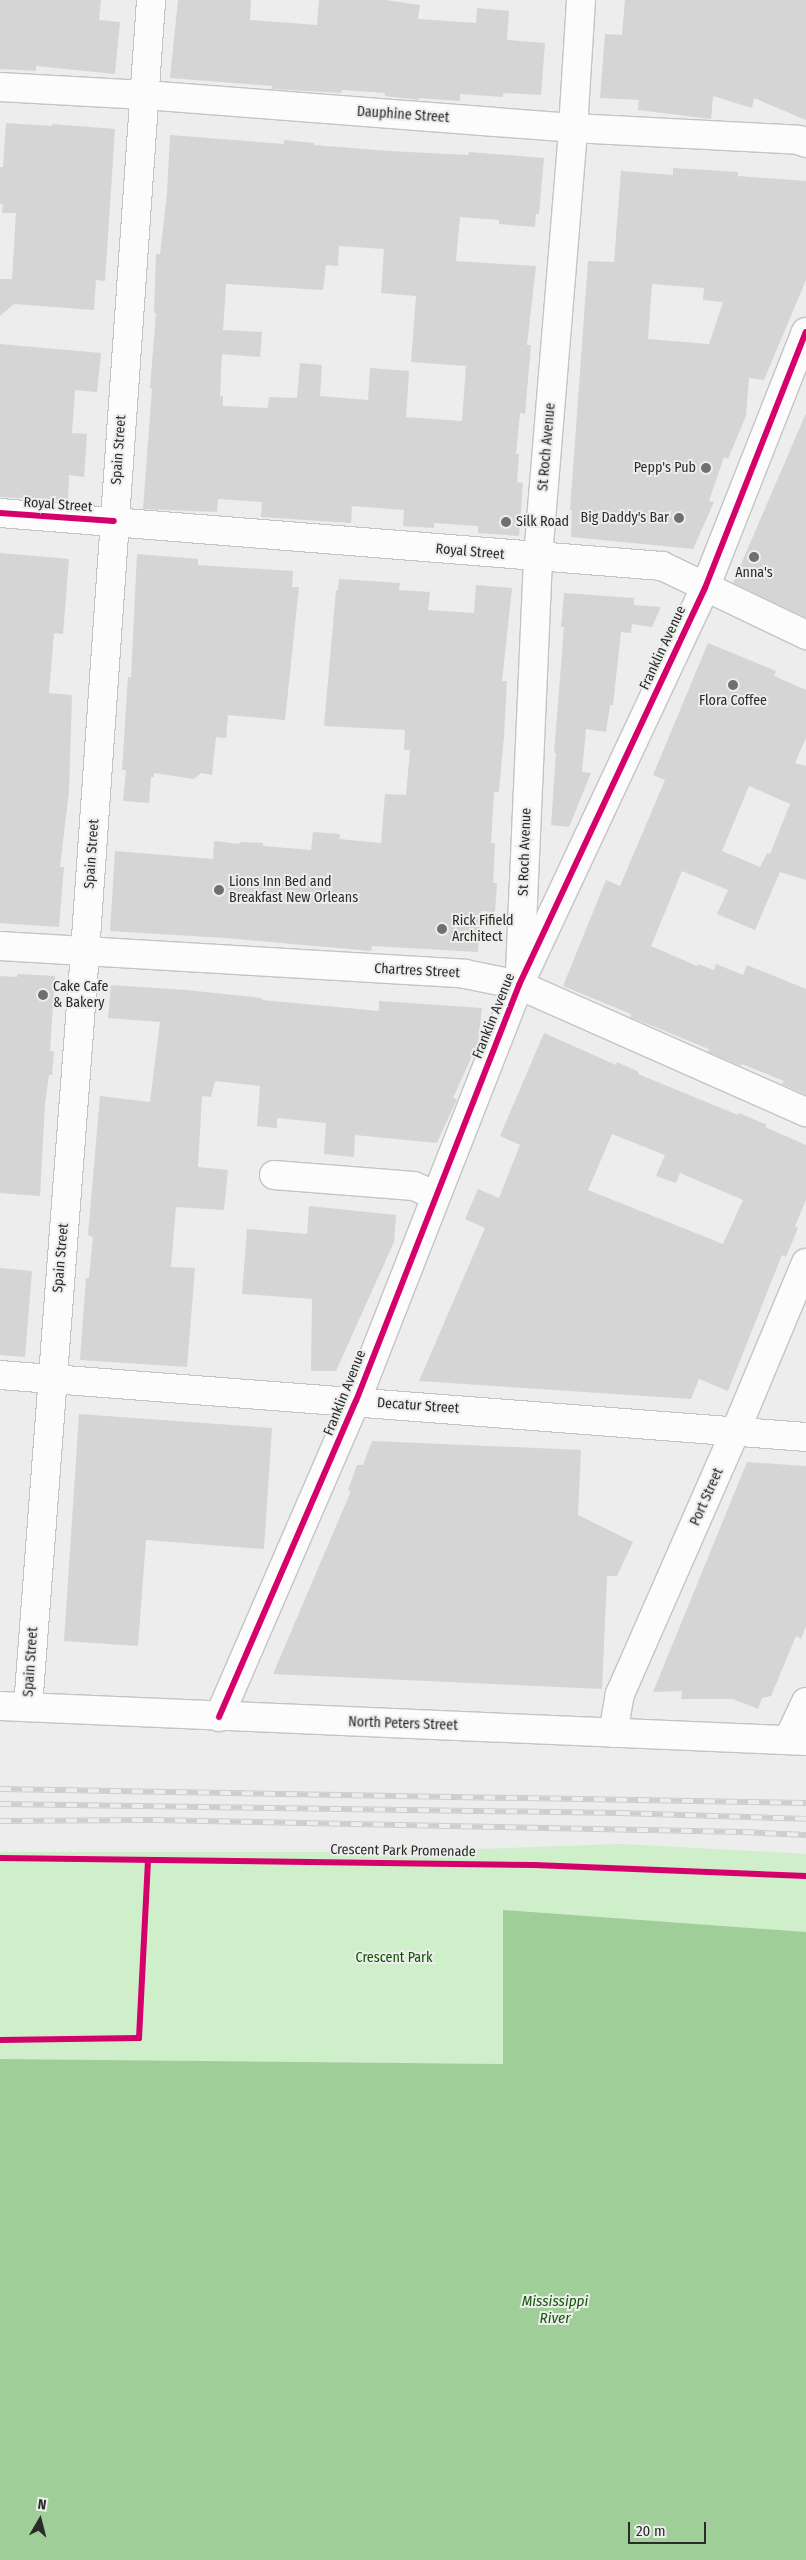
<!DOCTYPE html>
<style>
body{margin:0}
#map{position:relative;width:806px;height:2560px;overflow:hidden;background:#ecedec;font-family:"Fira Sans Condensed",sans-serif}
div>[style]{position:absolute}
.green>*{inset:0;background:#cfeeca}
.water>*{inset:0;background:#a0ce98}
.building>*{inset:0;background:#d4d5d4}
.roads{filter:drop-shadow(1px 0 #c3c4c3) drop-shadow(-1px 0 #c3c4c3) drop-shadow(0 1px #c3c4c3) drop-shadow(0 -1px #c3c4c3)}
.minor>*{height:28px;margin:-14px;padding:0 14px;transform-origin:14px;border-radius:14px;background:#fcfcfc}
.rail>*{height:5.5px;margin-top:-2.75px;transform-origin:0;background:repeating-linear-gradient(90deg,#ebeeeb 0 11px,#cdcecd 0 22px);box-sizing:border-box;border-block:1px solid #cdcecd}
.cycleway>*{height:6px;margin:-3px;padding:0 3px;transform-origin:3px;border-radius:3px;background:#d6006c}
.dots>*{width:14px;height:14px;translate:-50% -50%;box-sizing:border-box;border:2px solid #ebeeeb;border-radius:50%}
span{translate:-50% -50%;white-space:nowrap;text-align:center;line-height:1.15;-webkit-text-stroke:4px #ebeeeb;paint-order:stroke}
.street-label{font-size:14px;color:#2b2c2a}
.poi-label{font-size:14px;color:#2b2c2a}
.right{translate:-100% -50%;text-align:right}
.left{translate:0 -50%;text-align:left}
.park-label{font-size:14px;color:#0e5100}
.water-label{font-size:15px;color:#165709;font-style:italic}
.north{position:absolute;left:15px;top:2495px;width:50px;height:50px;-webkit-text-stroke:4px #ebeeeb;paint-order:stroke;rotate:8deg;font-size:14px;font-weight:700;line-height:20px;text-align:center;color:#2b2c2a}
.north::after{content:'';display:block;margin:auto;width:18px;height:22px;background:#2b2c2a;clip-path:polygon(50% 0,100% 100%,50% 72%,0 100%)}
.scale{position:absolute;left:628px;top:2522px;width:78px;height:22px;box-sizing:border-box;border:2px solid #2b2c2a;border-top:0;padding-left:6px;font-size:15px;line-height:18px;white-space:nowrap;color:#2b2c2a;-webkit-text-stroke:4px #ebeeeb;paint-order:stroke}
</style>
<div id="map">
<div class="green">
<i style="clip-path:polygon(621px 1844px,806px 1854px,806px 1932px,503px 1910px,503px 2064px,0 2059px,0 1852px,394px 1852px)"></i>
</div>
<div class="water">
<i style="clip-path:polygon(503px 1910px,806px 1932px,806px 2560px,0 2560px,0 2059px,503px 2064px)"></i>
</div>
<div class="building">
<i style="clip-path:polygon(0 0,101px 0,99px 20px,120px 22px,115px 74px,36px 66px,36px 71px,0 69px)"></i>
<i style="clip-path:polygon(178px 0,251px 0,250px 20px,317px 25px,319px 0,385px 0,420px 5px,418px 19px,476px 23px,477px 8px,509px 11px,507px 40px,545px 43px,541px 95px,503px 93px,503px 97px,460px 94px,460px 101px,419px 98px,419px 100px,385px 96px,385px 93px,342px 90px,341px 93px,272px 89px,272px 86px,170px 78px)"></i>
<i style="clip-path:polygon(625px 0,806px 0,806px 120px,754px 98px,752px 108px,713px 96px,711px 119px,638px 110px,639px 100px,600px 98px,605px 34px,622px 35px)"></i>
<i style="clip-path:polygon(6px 123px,52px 126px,52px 124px,115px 129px,105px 281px,96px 280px,94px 310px,14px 304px,0 316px,0 279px,12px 279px,16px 213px,2px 213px,3px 204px,0 204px,0 167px,3px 167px)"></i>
<i style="clip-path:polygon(evenodd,170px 135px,284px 144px,284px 140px,314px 143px,314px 145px,389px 151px,468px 155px,469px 152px,544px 158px,539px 214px,536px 214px,535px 227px,499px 224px,499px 220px,460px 217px,456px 261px,536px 266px,527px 345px,531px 345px,525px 414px,520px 413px,516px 454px,519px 454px,517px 482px,523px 483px,519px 536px,478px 533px,478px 526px,434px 523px,434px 528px,403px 526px,404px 510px,352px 506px,351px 523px,261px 517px,262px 502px,218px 499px,217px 512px,143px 509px,152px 389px,150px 388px,156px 313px,154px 313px,156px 254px,160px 254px,167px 193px,170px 135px,339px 246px,384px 249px,381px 293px,416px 296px,411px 362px,466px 366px,462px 421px,406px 417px,409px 371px,370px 368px,368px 400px,320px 396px,322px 365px,300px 363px,297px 398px,269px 397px,268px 408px,223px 406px,223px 396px,220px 396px,222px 354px,260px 357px,262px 332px,223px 330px,226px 284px,323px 290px,326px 265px,338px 266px,339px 246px)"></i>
<i style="clip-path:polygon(evenodd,673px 168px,738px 172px,738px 176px,806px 181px,806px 280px,764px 380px,749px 378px,746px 416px,728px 459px,724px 457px,709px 501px,714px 502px,693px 549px,571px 537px,572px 511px,570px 510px,588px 261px,614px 262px,621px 171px,673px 175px,673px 168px,652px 284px,704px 288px,703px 300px,723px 302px,709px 344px,648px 339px,652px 284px)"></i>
<i style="clip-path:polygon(0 344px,101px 353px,97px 392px,75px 390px,72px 433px,87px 434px,84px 477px,69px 475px,68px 501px,0 497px)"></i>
<i style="clip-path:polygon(806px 413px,806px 618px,733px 583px)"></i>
<i style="clip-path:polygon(0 553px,69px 559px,63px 634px,54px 633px,49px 693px,72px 695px,69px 791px,60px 867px,64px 867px,59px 927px,0 923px)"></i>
<i style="clip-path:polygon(137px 554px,198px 559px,198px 565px,293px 571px,292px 587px,299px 587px,285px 720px,228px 715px,226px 738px,216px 737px,212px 775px,201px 773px,194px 779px,154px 773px,154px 777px,151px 777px,149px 803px,123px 801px,126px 770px,122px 770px,128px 677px,131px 677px)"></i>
<i style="clip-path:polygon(339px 579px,400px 583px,399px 590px,430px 592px,428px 610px,474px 613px,476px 585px,512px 588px,502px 681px,507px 681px,504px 736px,499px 792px,494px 792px,491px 843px,495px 843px,493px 883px,497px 883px,495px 912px,481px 911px,478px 952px,372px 946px,371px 951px,225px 938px,110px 931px,115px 851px,213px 859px,214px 841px,239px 844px,240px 842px,263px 843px,263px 846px,311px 850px,313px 832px,340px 834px,339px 839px,381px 843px,385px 794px,406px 795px,410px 750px,404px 750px,405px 730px,324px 726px,336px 590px,338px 590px)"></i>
<i style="clip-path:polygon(564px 593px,634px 598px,634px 605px,661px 607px,652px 627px,632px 624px,631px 633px,621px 632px,613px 705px,610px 705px,606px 732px,586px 729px,582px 772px,591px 773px,569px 827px,551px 825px,556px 753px,554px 753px,564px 627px,561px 627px)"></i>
<i style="clip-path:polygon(evenodd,708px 643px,776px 671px,774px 676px,806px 690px,806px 738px,795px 763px,806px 766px,806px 880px,780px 872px,755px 930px,717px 914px,728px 890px,682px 871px,651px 946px,697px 966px,698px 964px,714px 970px,716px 964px,743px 975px,747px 965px,806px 989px,806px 1095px,782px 1084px,784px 1081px,742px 1064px,741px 1066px,708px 1052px,709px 1049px,630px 1017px,631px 1014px,563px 986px,606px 880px,620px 886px,665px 780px,653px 775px,708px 643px,749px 786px,790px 804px,770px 854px,767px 853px,760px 867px,722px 851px,749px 786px)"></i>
<i style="clip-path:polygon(17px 974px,55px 976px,50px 1051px,54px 1051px,52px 1075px,49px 1075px,45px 1104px,40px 1196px,0 1193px,0 976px,17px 977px)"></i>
<i style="clip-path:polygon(111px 985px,186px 990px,262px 998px,262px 1000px,379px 1011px,379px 1001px,482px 1008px,478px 1043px,453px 1098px,457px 1099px,437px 1143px,355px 1135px,354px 1157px,324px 1154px,326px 1123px,277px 1118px,277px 1128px,257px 1126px,260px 1086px,215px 1081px,211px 1097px,202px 1096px,198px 1167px,228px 1170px,224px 1210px,176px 1207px,171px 1267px,195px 1268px,187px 1367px,80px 1360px,86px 1278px,89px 1278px,93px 1237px,88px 1235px,100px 1096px,150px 1102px,160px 1022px,108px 1018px)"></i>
<i style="clip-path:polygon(evenodd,544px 1033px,616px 1065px,617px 1062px,639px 1072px,638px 1074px,738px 1115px,739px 1113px,767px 1125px,765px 1127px,806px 1145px,806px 1200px,795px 1226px,798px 1228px,786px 1257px,782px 1255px,728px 1391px,699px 1379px,691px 1399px,419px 1381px,485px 1228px,465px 1219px,478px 1189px,499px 1198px,520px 1145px,500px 1136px,544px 1033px,612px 1134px,665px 1155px,656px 1176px,676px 1183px,680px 1173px,743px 1200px,723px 1244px,588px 1190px,612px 1134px)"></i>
<i style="clip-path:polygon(309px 1206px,396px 1215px,394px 1242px,336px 1371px,311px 1371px,312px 1299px,242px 1294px,247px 1229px,307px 1234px)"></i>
<i style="clip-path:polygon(0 1268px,32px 1271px,25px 1357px,0 1355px)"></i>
<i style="clip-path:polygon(79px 1414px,272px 1428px,264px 1549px,146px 1540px,138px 1646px,64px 1641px)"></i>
<i style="clip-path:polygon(372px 1441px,581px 1450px,578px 1515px,633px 1542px,617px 1576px,607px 1576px,602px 1689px,273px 1674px,351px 1491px,348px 1490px,357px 1465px,363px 1465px)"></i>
<i style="clip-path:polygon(747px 1462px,806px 1466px,806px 1626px,801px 1639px,796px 1636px,771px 1696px,762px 1698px,758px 1709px,733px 1699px,681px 1699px,682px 1691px,653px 1692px)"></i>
</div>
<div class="roads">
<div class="minor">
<i style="left:0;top:87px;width:145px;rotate:3.2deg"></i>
<i style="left:145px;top:95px;width:429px;rotate:4.4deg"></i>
<i style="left:573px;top:128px;width:226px;rotate:3deg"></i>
<i style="left:799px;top:140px;width:8px;rotate:23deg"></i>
<i style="left:0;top:513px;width:664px;rotate:4.58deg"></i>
<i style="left:662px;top:566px;width:160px;rotate:25.6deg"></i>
<i style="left:0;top:946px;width:466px;rotate:3.4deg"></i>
<i style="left:465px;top:974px;width:55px;rotate:11.5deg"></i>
<i style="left:519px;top:985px;width:314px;rotate:23.9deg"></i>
<i style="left:520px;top:971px;width:414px;rotate:-87.5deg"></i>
<i style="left:538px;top:557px;width:430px;rotate:-85.3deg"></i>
<i style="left:573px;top:128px;width:128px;rotate:-86.4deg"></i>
<i style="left:274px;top:1175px;width:140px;rotate:4.5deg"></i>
<i style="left:414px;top:1186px;width:24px;rotate:24deg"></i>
<i style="left:0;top:1375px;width:808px;rotate:4.4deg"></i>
<i style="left:0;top:1706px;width:807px;rotate:2.49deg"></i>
<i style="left:28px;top:1707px;width:757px;rotate:-85.68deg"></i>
<i style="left:85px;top:952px;width:954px;rotate:-86.03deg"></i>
<i style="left:219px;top:1717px;width:344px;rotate:-66.6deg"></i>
<i style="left:356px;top:1401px;width:447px;rotate:-68.6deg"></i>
<i style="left:519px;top:985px;width:438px;rotate:-64.9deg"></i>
<i style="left:705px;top:588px;width:275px;rotate:-68.5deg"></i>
<i style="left:613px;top:1733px;width:40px;rotate:-80deg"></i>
<i style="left:620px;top:1694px;width:288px;rotate:-66.3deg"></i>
<i style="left:736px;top:1430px;width:181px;rotate:-67.3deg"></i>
<i style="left:788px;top:1740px;width:42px;rotate:-64.7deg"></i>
</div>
</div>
<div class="rail">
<i style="left:0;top:1789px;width:806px;rotate:1deg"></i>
<i style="left:0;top:1804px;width:619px;rotate:0.83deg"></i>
<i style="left:619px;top:1813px;width:187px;rotate:1.8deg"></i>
<i style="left:0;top:1821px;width:153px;rotate:-0.4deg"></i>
<i style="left:153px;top:1820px;width:590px;rotate:1.17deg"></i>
<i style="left:743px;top:1832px;width:63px;rotate:2.7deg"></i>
</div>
<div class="cycleway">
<i style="left:0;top:513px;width:114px;rotate:4deg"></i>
<i style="left:219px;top:1717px;width:344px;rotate:-66.6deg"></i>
<i style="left:356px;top:1401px;width:447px;rotate:-68.6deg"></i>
<i style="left:519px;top:985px;width:438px;rotate:-64.9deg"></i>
<i style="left:705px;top:588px;width:275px;rotate:-68.5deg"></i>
<i style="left:0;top:1858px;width:534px;rotate:0.75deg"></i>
<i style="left:534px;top:1865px;width:272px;rotate:2.3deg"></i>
<i style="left:0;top:2040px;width:139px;rotate:-0.8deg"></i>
<i style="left:139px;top:2038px;width:178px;rotate:-87.1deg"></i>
</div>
<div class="dots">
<i style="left:706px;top:468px;background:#6f706e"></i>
<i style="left:679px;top:518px;background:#6f706e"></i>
<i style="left:506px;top:522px;background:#6f706e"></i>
<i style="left:754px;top:557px;background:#6f706e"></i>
<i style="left:733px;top:685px;background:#6f706e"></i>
<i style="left:219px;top:890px;background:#6f706e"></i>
<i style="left:442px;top:929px;background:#6f706e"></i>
<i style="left:43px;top:995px;background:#6f706e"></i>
</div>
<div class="street-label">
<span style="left:403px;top:115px;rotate:4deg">Dauphine Street</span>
<span style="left:547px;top:447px;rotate:-85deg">St Roch Avenue</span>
<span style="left:119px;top:450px;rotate:-86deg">Spain Street</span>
<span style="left:58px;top:505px;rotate:4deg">Royal Street</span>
<span style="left:470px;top:552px;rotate:5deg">Royal Street</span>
<span style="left:663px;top:648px;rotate:-65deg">Franklin Avenue</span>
<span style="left:525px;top:852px;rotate:-88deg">St Roch Avenue</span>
<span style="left:92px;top:854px;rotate:-86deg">Spain Street</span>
<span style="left:417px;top:971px;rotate:3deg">Chartres Street</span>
<span style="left:494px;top:1016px;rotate:-68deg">Franklin Avenue</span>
<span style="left:61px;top:1258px;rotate:-85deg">Spain Street</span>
<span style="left:345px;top:1393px;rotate:-68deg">Franklin Avenue</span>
<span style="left:418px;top:1406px;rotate:4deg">Decatur Street</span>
<span style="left:707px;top:1497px;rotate:-66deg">Port Street</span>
<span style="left:31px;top:1662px;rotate:-86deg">Spain Street</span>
<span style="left:403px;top:1724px;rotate:2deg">North Peters Street</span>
<span style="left:403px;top:1851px;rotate:1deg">Crescent Park Promenade</span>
</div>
<div class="poi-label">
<span class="right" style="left:696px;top:468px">Pepp's Pub</span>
<span class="right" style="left:669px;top:518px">Big Daddy's Bar</span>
<span class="left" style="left:516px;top:522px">Silk Road</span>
<span style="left:754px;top:573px">Anna's</span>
<span style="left:733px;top:701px">Flora Coffee</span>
<span class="left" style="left:229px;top:890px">Lions Inn Bed and<br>Breakfast New Orleans</span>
<span class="left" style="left:452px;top:929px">Rick Fifield<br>Architect</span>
<span class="left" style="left:53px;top:995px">Cake Cafe<br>&amp; Bakery</span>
</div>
<div class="park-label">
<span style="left:394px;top:1958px">Crescent Park</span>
</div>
<div class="water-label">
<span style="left:555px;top:2310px">Mississippi<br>River</span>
</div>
<div class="north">N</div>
<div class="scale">20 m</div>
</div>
